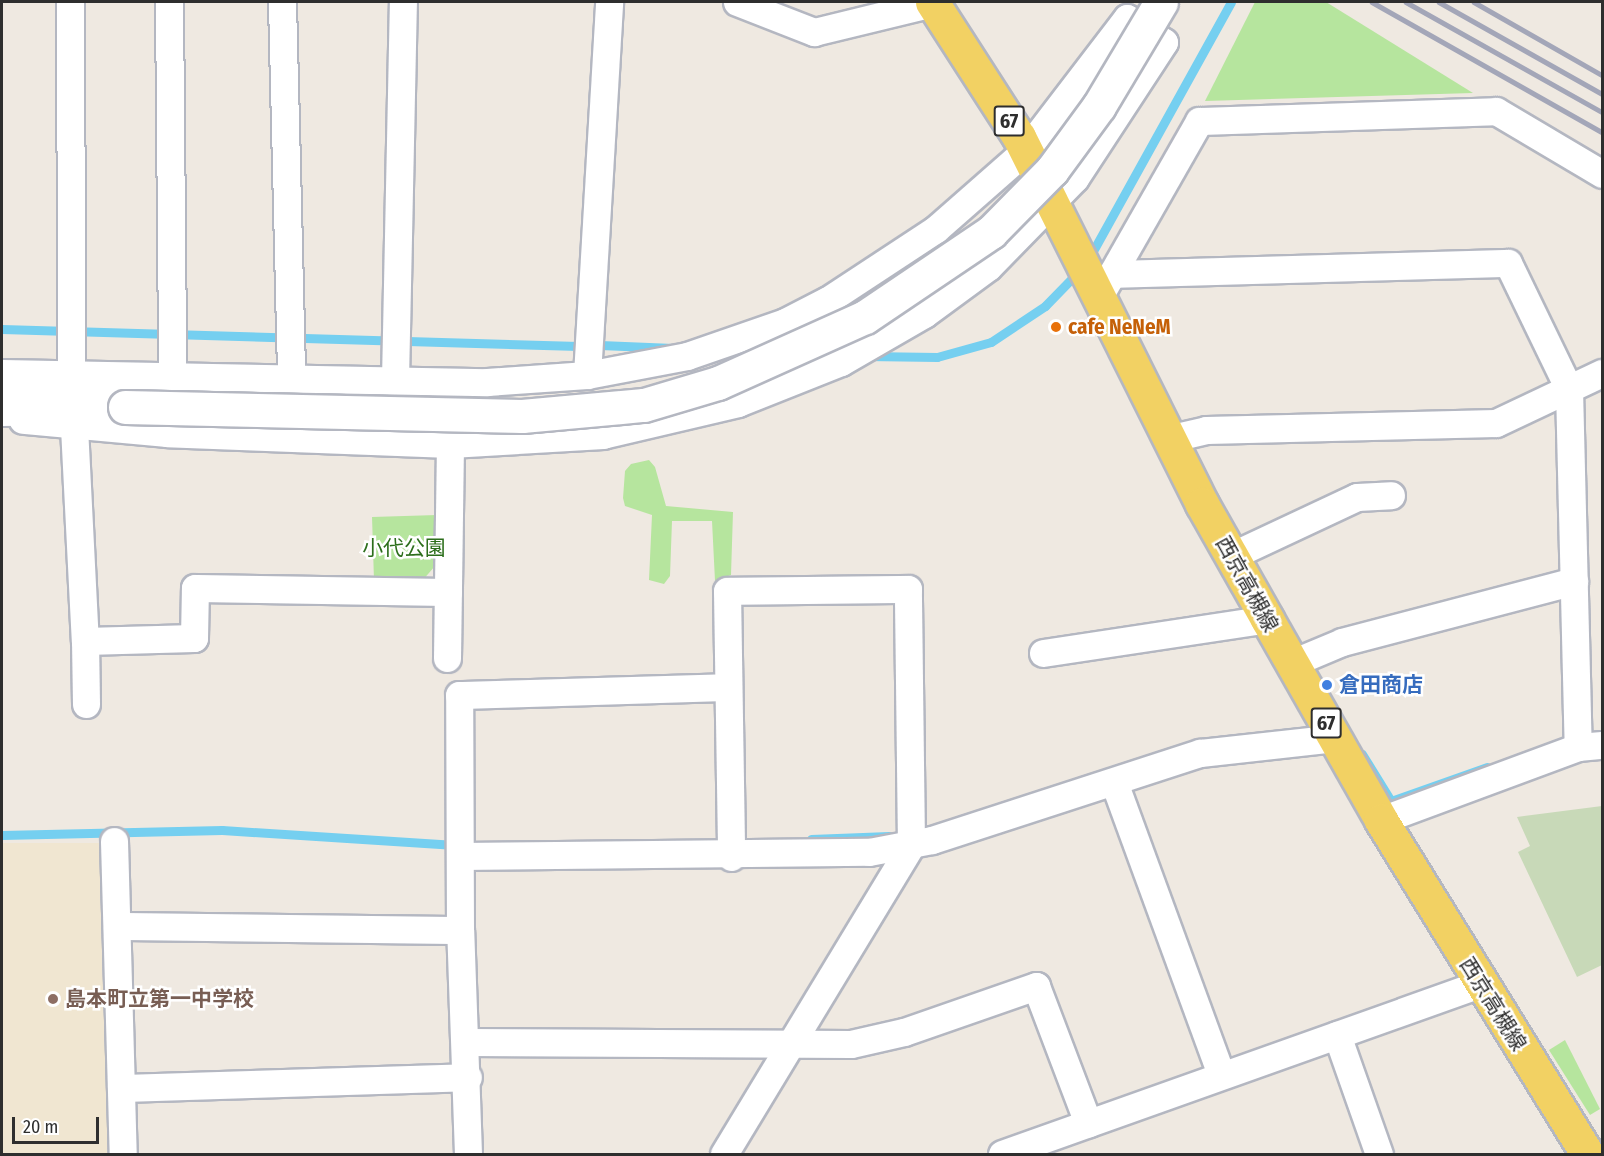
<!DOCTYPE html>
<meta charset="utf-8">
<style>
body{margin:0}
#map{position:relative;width:1604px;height:1156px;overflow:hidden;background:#efe9e1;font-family:"Fira Sans Condensed","Noto Sans JP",sans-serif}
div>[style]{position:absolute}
.education>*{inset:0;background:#f0e6d1}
.green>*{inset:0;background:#b6e59e}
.cemetery>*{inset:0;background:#c8d9b8}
.stream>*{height:9px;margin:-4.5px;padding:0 4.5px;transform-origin:4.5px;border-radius:4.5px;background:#75cff0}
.roads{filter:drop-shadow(2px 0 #b4b7c1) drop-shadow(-2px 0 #b4b7c1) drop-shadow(0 2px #b4b7c1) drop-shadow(0 -2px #b4b7c1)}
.street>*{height:27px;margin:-13.5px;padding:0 13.5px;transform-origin:13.5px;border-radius:13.5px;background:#fff}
.secondary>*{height:33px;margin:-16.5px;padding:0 16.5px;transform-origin:16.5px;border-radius:16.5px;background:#fff}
.primary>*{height:33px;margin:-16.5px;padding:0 16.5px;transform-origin:16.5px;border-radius:16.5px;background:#f2d163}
.rail>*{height:4.5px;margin:-2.25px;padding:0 2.25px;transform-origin:2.25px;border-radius:2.25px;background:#a3a6b8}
.bridges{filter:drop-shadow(2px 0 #b4b7c1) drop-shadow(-2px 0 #b4b7c1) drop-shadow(0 2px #b4b7c1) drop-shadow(0 -2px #b4b7c1)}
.secondary-bridge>*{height:33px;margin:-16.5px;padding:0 16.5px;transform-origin:16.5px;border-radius:16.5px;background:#fff}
.dots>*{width:16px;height:16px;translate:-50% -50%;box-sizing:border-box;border:3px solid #fff;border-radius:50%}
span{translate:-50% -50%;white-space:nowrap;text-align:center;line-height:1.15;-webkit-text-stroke:5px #fff;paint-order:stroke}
.shield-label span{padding:2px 4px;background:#fff;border:2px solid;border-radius:4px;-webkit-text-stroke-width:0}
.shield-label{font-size:20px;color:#2e2e2e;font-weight:700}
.food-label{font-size:21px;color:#c56008;font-weight:700}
.left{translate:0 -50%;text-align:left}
.park-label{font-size:21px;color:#2c6e1b}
.street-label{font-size:21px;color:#2e2e2e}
.shop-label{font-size:21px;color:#366cbe;font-weight:700}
.education-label{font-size:21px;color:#785e54;font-weight:700}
.frame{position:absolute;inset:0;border:3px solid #2e2e2e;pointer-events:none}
.scale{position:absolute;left:12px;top:1117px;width:87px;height:27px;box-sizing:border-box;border:3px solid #2e2e2e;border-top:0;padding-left:8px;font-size:18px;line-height:21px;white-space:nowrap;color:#2e2e2e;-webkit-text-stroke:4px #fff;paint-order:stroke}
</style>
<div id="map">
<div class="education">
<i style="clip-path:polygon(2px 843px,100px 843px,109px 1154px,2px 1154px)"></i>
</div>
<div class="green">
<i style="clip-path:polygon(1255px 2px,1326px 2px,1473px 93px,1205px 101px)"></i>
<i style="clip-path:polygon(649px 460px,655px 467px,666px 506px,733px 512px,731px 575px,715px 581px,712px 521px,672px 521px,670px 576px,664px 584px,649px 580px,652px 515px,625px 506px,623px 498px,625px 471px,631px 464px)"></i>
<i style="clip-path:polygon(437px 515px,435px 566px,422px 581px,374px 581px,372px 517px)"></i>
<i style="clip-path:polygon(1565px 1040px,1600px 1109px,1590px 1115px,1549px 1050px)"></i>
</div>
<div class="cemetery">
<i style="clip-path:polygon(1602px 806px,1602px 965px,1577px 977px,1518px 852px,1530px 846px,1517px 817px)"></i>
</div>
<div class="stream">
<i style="left:1088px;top:260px;width:295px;rotate:-61deg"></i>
<i style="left:2px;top:329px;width:577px;rotate:1.69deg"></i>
<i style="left:600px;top:345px;width:73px;rotate:2.4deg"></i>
<i style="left:866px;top:356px;width:71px;rotate:0.8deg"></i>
<i style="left:937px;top:357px;width:56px;rotate:-15.5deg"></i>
<i style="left:991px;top:342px;width:65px;rotate:-33.7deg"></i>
<i style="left:1045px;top:306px;width:49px;rotate:-45.8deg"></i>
<i style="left:1362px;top:754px;width:55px;rotate:58.3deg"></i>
<i style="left:1391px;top:801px;width:102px;rotate:-19.5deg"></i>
<i style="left:2px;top:835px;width:220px;rotate:-1.3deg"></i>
<i style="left:222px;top:830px;width:230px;rotate:3.7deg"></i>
<i style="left:811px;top:839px;width:78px;rotate:-2.2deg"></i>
</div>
<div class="roads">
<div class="street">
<i style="left:70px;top:2px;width:370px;rotate:89.8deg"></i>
<i style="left:169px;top:2px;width:372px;rotate:89.5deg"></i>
<i style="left:282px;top:2px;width:373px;rotate:88.6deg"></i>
<i style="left:737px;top:2px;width:83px;rotate:21.3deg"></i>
<i style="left:814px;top:32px;width:122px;rotate:-13.7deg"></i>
<i style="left:1112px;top:274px;width:396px;rotate:-1.6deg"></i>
<i style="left:1508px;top:263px;width:140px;rotate:64.2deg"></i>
<i style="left:1569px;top:389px;width:358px;rotate:88.6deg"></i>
<i style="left:1105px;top:286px;width:190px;rotate:-60.3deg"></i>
<i style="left:1199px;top:121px;width:297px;rotate:-1.9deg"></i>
<i style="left:1496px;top:111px;width:123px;rotate:30.7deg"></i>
<i style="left:2px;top:373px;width:485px;rotate:1.1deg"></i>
<i style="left:487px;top:382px;width:100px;rotate:-4deg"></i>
<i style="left:587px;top:375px;width:102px;rotate:-10.8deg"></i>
<i style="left:687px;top:356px;width:104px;rotate:-19.1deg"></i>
<i style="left:785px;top:322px;width:48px;rotate:-27.1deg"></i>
<i style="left:828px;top:300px;width:129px;rotate:-33.3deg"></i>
<i style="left:936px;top:229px;width:120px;rotate:-41.3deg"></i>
<i style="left:1026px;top:150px;width:166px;rotate:-52.6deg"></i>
<i style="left:1127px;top:18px;width:44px;rotate:33deg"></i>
<i style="left:1164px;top:42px;width:163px;rotate:123.2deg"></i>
<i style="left:1075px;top:178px;width:124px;rotate:134.3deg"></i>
<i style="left:988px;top:267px;width:79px;rotate:143.7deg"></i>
<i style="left:924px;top:314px;width:96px;rotate:150deg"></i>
<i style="left:841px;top:362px;width:111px;rotate:158.3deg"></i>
<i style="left:738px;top:403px;width:139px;rotate:166.7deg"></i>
<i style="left:603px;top:435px;width:153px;rotate:176.6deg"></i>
<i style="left:450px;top:444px;width:283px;rotate:-177.8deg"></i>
<i style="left:167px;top:433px;width:145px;rotate:-174.8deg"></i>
<i style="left:587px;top:375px;width:374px;rotate:-86.6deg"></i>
<i style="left:395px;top:380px;width:378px;rotate:-88.8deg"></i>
<i style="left:74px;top:427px;width:214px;rotate:87.1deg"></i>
<i style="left:1172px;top:438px;width:35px;rotate:-13deg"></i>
<i style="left:1206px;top:430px;width:290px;rotate:-1.4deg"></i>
<i style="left:1496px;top:423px;width:117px;rotate:-25.3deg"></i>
<i style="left:1231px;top:556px;width:139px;rotate:-25.1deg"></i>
<i style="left:1357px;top:497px;width:34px;rotate:-3deg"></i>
<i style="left:1043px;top:653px;width:227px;rotate:-8.6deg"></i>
<i style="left:447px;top:658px;width:214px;rotate:-89.2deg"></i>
<i style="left:1292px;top:663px;width:54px;rotate:-22.8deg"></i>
<i style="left:1342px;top:642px;width:240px;rotate:-14.7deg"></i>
<i style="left:86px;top:704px;width:63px;rotate:-90.9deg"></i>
<i style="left:85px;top:641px;width:109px;rotate:-1.6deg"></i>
<i style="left:194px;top:638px;width:50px;rotate:-88.9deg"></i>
<i style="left:195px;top:588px;width:253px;rotate:0.9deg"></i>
<i style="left:1114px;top:782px;width:312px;rotate:69.9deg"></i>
<i style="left:1381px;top:820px;width:210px;rotate:-20.3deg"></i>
<i style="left:1578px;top:747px;width:24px;rotate:-5deg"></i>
<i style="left:114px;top:841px;width:313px;rotate:88.4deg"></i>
<i style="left:460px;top:856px;width:409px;rotate:-0.6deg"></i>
<i style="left:869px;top:852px;width:64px;rotate:-10.8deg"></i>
<i style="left:932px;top:840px;width:282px;rotate:-18deg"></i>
<i style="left:1200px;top:753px;width:136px;rotate:-6.3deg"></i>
<i style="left:117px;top:926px;width:343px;rotate:0.7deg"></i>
<i style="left:1337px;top:1035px;width:126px;rotate:70.6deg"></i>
<i style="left:466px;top:1042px;width:385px;rotate:0.3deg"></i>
<i style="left:851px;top:1044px;width:54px;rotate:-12.8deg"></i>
<i style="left:904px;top:1032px;width:140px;rotate:-19.2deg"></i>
<i style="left:1036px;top:986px;width:147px;rotate:69.2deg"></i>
<i style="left:121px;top:1088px;width:347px;rotate:-1.8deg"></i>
<i style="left:468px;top:1154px;width:224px;rotate:-92deg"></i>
<i style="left:460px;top:930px;width:235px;rotate:-90.2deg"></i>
<i style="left:459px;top:695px;width:269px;rotate:-1.7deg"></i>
<i style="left:724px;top:1154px;width:361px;rotate:-58.8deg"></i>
<i style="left:911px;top:845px;width:256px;rotate:-90.7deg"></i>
<i style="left:908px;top:589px;width:181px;rotate:179.4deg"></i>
<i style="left:727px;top:591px;width:266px;rotate:89.1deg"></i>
<i style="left:1002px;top:1154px;width:507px;rotate:-19.58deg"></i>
</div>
<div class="secondary">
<i style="left:2px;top:383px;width:125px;rotate:11deg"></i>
<i style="left:2px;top:409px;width:56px;rotate:-1deg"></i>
</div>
<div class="primary">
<i style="left:932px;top:2px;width:161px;rotate:57.2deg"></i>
<i style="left:1019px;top:137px;width:410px;rotate:63.5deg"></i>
<i style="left:1202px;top:504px;width:132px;rotate:60.5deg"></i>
<i style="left:1267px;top:619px;width:231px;rotate:60.4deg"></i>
<i style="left:1381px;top:820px;width:392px;rotate:58.3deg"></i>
</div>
</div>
<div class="rail">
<i style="left:1372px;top:2px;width:264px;rotate:29.5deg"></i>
<i style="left:1406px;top:2px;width:225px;rotate:29.3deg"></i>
<i style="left:1439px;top:2px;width:187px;rotate:29.4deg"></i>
<i style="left:1474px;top:2px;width:147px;rotate:29.7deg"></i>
</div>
<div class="bridges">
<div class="secondary-bridge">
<i style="left:125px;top:407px;width:397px;rotate:1.3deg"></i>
<i style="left:522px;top:416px;width:122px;rotate:-5.2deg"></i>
<i style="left:644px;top:405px;width:77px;rotate:-16.6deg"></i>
<i style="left:718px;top:383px;width:161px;rotate:-24.2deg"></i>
<i style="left:865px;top:317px;width:152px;rotate:-34deg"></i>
<i style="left:991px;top:232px;width:87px;rotate:-45.5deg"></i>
<i style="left:1052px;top:170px;width:79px;rotate:-53.7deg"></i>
<i style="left:1099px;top:106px;width:121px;rotate:-59.2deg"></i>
</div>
</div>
<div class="dots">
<i style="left:1056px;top:327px;background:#e8710a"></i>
<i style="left:1327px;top:685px;background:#3f7fe0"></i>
<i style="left:53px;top:999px;background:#8d6e63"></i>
</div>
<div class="shield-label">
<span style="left:1009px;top:121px">67</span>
<span style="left:1326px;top:723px">67</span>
</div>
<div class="food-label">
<span class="left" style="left:1068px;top:327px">cafe NeNeM</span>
</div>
<div class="park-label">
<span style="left:404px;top:548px">小代公園</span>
</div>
<div class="street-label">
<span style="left:1247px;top:584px;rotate:61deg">西京高槻線</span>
<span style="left:1493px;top:1004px;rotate:58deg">西京高槻線</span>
</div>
<div class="shop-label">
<span class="left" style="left:1339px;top:685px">倉田商店</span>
</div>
<div class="education-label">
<span class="left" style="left:65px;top:999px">島本町立第一中学校</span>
</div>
<div class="frame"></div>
<div class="scale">20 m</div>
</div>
